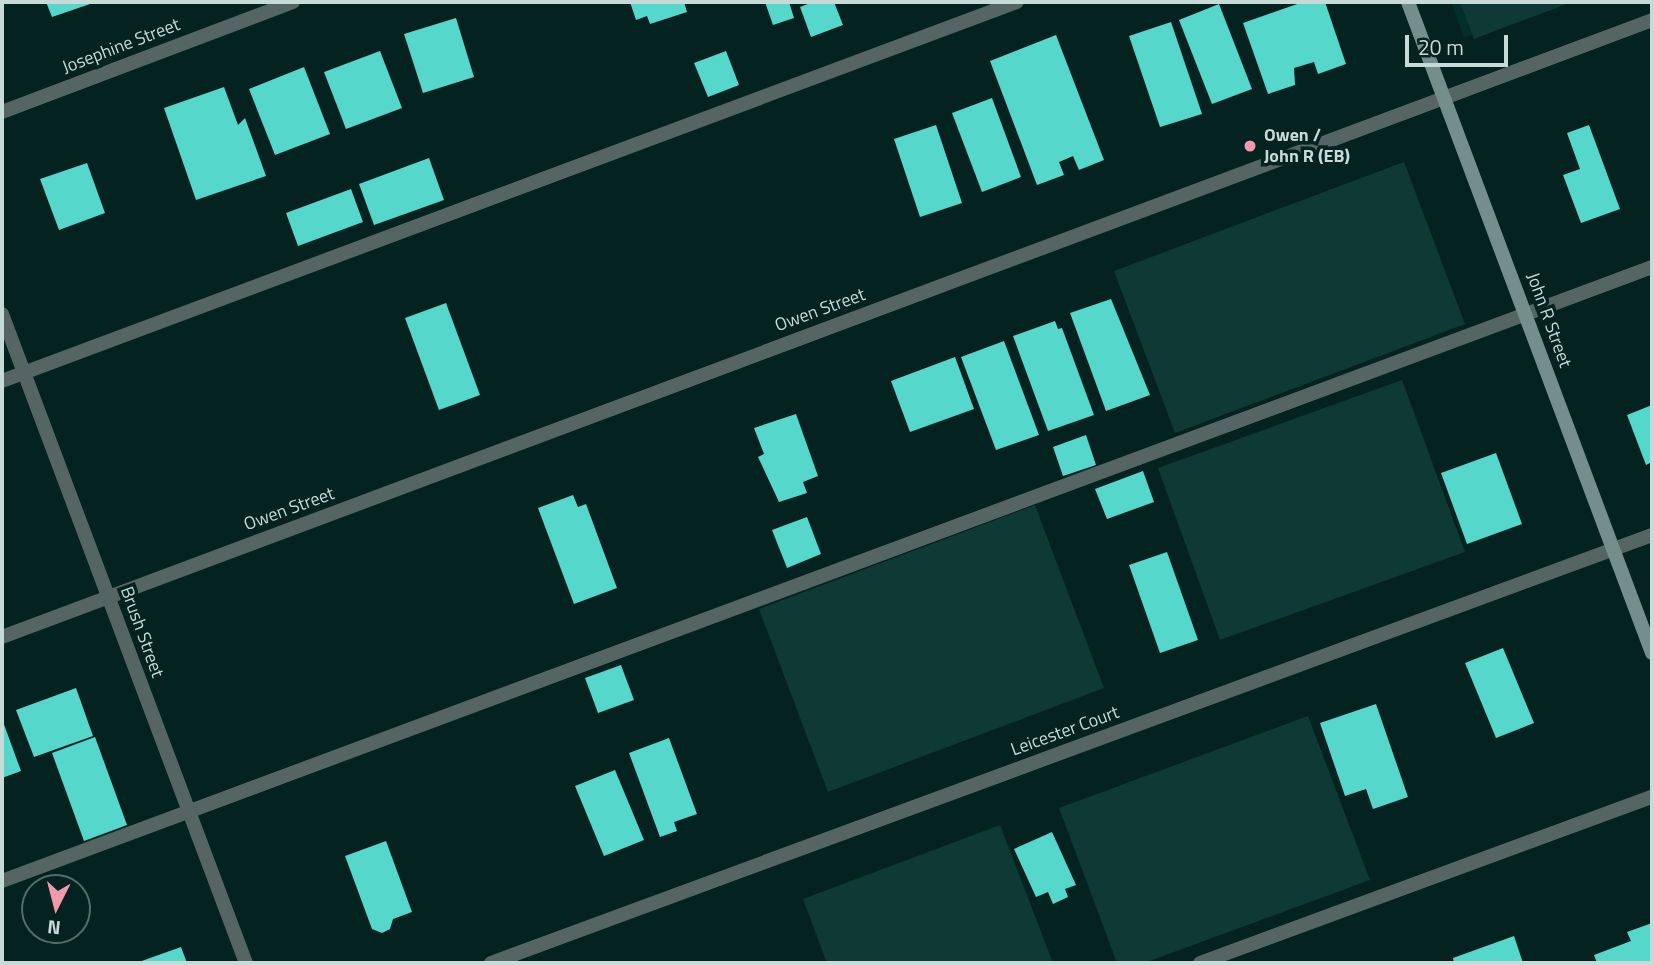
<!DOCTYPE html>
<style>
body{margin:0}
#map{position:relative;width:1654px;height:965px;overflow:hidden;background:#042320;font-family:"Titillium Web",sans-serif}
div>[style]{position:absolute}
.built>*{inset:0;background:#042e2a}
.green>*{inset:0;background:#0e3935}
.building>*{inset:0;background:#55d7cb}
.lane>*{height:14px;margin:-7px;padding:0 7px;transform-origin:7px;border-radius:7px;background:#546563}
.street>*{height:14px;margin:-7px;padding:0 7px;transform-origin:7px;border-radius:7px;background:#546563}
.secondary>*{height:14px;margin:-7px;padding:0 7px;transform-origin:7px;border-radius:7px;background:#738e8b}
.dots>*{width:19px;height:19px;translate:-50% -50%;box-sizing:border-box;border:4px solid #042320;border-radius:50%}
span{translate:-50% -50%;white-space:nowrap;text-align:center;line-height:1.15;-webkit-text-stroke:7px #042320;paint-order:stroke}
.street-label{font-size:18px;color:#c6dbd8}
.poi-label{font-size:18px;color:#c6dbd8;font-weight:700}
.left{translate:0 -50%;text-align:left}
.frame{position:absolute;inset:0;border:4px solid #c6dbd8;pointer-events:none}
.north{position:absolute;left:21px;top:874px;width:70px;height:70px;box-sizing:border-box;background:#042320;border:2px solid #526d6a;border-radius:50%;rotate:186deg;font-size:19px;font-weight:700;line-height:28px;text-align:center;color:#c6dbd8}
.north::after{content:'';display:block;margin:auto;width:24px;height:32px;background:#f29aac;clip-path:polygon(50% 0,100% 100%,50% 72%,0 100%)}
.scale{position:absolute;left:1405px;top:35px;width:103px;height:32px;box-sizing:border-box;border:4px solid #c6dbd8;border-top:0;padding-left:9px;font-size:21px;line-height:24px;white-space:nowrap;color:#c6dbd8;-webkit-text-stroke:5px #042320;paint-order:stroke}
</style>
<div id="map">
<div class="built">
<i style="clip-path:polygon(1451px 2px,1563px 2px,1464px 38px)"></i>
</div>
<div class="green">
<i style="clip-path:polygon(1460px 2px,1572px 2px,1474px 39px)"></i>
<i style="clip-path:polygon(1404px 162px,1465px 324px,1175px 433px,1114px 271px)"></i>
<i style="clip-path:polygon(1402px 380px,1465px 552px,1220px 640px,1158px 468px)"></i>
<i style="clip-path:polygon(1035px 505px,1104px 688px,828px 792px,759px 609px)"></i>
<i style="clip-path:polygon(1308px 716px,1370px 880px,1144px 963px,1117px 963px,1059px 808px)"></i>
<i style="clip-path:polygon(1000px 825px,1053px 963px,827px 963px,803px 899px)"></i>
</div>
<div class="building">
<i style="clip-path:polygon(46px 2px,96px 2px,52px 17px)"></i>
<i style="clip-path:polygon(630px 2px,684px 2px,687px 12px,650px 24px,647px 16px,636px 20px)"></i>
<i style="clip-path:polygon(765px 2px,789px 2px,794px 18px,773px 25px)"></i>
<i style="clip-path:polygon(813px 2px,834px 2px,843px 25px,811px 37px,800px 7px)"></i>
<i style="clip-path:polygon(1303px 2px,1325px 2px,1346px 64px,1318px 74px,1314px 62px,1294px 68px,1295px 85px,1268px 94px,1243px 23px)"></i>
<i style="clip-path:polygon(1219px 4px,1252px 89px,1212px 104px,1179px 20px)"></i>
<i style="clip-path:polygon(456px 18px,474px 77px,423px 93px,404px 34px)"></i>
<i style="clip-path:polygon(1171px 22px,1202px 114px,1160px 127px,1129px 36px)"></i>
<i style="clip-path:polygon(1056px 35px,1104px 160px,1079px 170px,1073px 156px,1059px 162px,1064px 175px,1037px 185px,990px 61px)"></i>
<i style="clip-path:polygon(380px 51px,402px 108px,346px 129px,324px 72px)"></i>
<i style="clip-path:polygon(726px 51px,739px 85px,708px 97px,694px 63px)"></i>
<i style="clip-path:polygon(304px 67px,330px 134px,275px 155px,249px 89px)"></i>
<i style="clip-path:polygon(224px 87px,238px 125px,245px 118px,266px 176px,196px 200px,164px 108px)"></i>
<i style="clip-path:polygon(992px 98px,1021px 177px,982px 192px,952px 113px)"></i>
<i style="clip-path:polygon(936px 125px,962px 203px,920px 217px,894px 139px)"></i>
<i style="clip-path:polygon(1589px 125px,1620px 209px,1581px 223px,1563px 175px,1580px 169px,1567px 133px)"></i>
<i style="clip-path:polygon(429px 158px,444px 200px,374px 225px,359px 184px)"></i>
<i style="clip-path:polygon(87px 163px,105px 213px,59px 230px,40px 179px)"></i>
<i style="clip-path:polygon(351px 189px,363px 222px,298px 246px,286px 213px)"></i>
<i style="clip-path:polygon(1111px 299px,1150px 395px,1106px 411px,1070px 313px)"></i>
<i style="clip-path:polygon(446px 303px,480px 395px,439px 410px,405px 318px)"></i>
<i style="clip-path:polygon(1055px 321px,1058px 329px,1062px 328px,1094px 415px,1048px 431px,1013px 336px)"></i>
<i style="clip-path:polygon(1004px 341px,1039px 435px,996px 450px,961px 357px)"></i>
<i style="clip-path:polygon(955px 357px,974px 409px,910px 432px,891px 381px)"></i>
<i style="clip-path:polygon(1652px 405px,1652px 462px,1646px 465px,1627px 415px)"></i>
<i style="clip-path:polygon(796px 414px,818px 476px,803px 482px,807px 493px,779px 502px,758px 457px,764px 454px,754px 428px)"></i>
<i style="clip-path:polygon(1086px 435px,1096px 465px,1063px 476px,1053px 447px)"></i>
<i style="clip-path:polygon(1496px 453px,1522px 524px,1467px 544px,1441px 473px)"></i>
<i style="clip-path:polygon(1143px 471px,1154px 502px,1107px 519px,1095px 489px)"></i>
<i style="clip-path:polygon(573px 495px,578px 507px,586px 504px,617px 588px,574px 604px,538px 508px)"></i>
<i style="clip-path:polygon(807px 517px,821px 554px,787px 568px,772px 530px)"></i>
<i style="clip-path:polygon(1167px 552px,1198px 640px,1160px 653px,1129px 565px)"></i>
<i style="clip-path:polygon(1503px 648px,1534px 723px,1496px 738px,1465px 663px)"></i>
<i style="clip-path:polygon(621px 665px,634px 700px,598px 713px,585px 678px)"></i>
<i style="clip-path:polygon(76px 688px,93px 736px,34px 757px,16px 710px)"></i>
<i style="clip-path:polygon(1376px 704px,1408px 797px,1373px 809px,1366px 789px,1345px 796px,1320px 723px)"></i>
<i style="clip-path:polygon(2px 719px,21px 771px,2px 778px)"></i>
<i style="clip-path:polygon(95px 737px,127px 825px,84px 841px,52px 753px)"></i>
<i style="clip-path:polygon(669px 738px,697px 814px,674px 822px,677px 831px,660px 837px,629px 753px)"></i>
<i style="clip-path:polygon(615px 770px,644px 840px,604px 856px,575px 786px)"></i>
<i style="clip-path:polygon(1052px 832px,1076px 885px,1065px 889px,1068px 897px,1053px 904px,1048px 892px,1036px 897px,1014px 849px)"></i>
<i style="clip-path:polygon(386px 841px,412px 912px,393px 919px,390px 929px,382px 933px,372px 929px,345px 856px)"></i>
<i style="clip-path:polygon(1652px 923px,1652px 963px,1597px 963px,1594px 955px,1631px 941px,1627px 932px)"></i>
<i style="clip-path:polygon(1514px 936px,1523px 963px,1454px 963px,1453px 958px)"></i>
<i style="clip-path:polygon(181px 947px,187px 963px,136px 963px)"></i>
</div>
<div class="lane">
<i style="left:2px;top:381px;width:1083px;rotate:-20.48deg"></i>
<i style="left:2px;top:881px;width:1761px;rotate:-20.41deg"></i>
<i style="left:1200px;top:963px;width:482px;rotate:-20.2deg"></i>
</div>
<div class="street">
<i style="left:2px;top:112px;width:311px;rotate:-20.7deg"></i>
<i style="left:2px;top:314px;width:693px;rotate:69.4deg"></i>
<i style="left:2px;top:637px;width:1762px;rotate:-20.5deg"></i>
<i style="left:491px;top:963px;width:1237px;rotate:-20.24deg"></i>
</div>
<div class="secondary">
<i style="left:1408px;top:2px;width:695px;rotate:69.45deg"></i>
</div>
<div class="dots">
<i style="left:1250px;top:146px;background:#f29aac"></i>
</div>
<div class="street-label">
<span style="left:121px;top:46px;rotate:-21deg">Josephine Street</span>
<span style="left:820px;top:310px;rotate:-20deg">Owen Street</span>
<span style="left:1549px;top:320px;rotate:70deg">John R Street</span>
<span style="left:289px;top:509px;rotate:-20deg">Owen Street</span>
<span style="left:142px;top:632px;rotate:70deg">Brush Street</span>
<span style="left:1065px;top:731px;rotate:-20deg">Leicester Court</span>
</div>
<div class="poi-label">
<span class="left" style="left:1264px;top:146px">Owen /<br>John R (EB)</span>
</div>
<div class="frame"></div>
<div class="north">N</div>
<div class="scale">20 m</div>
</div>
